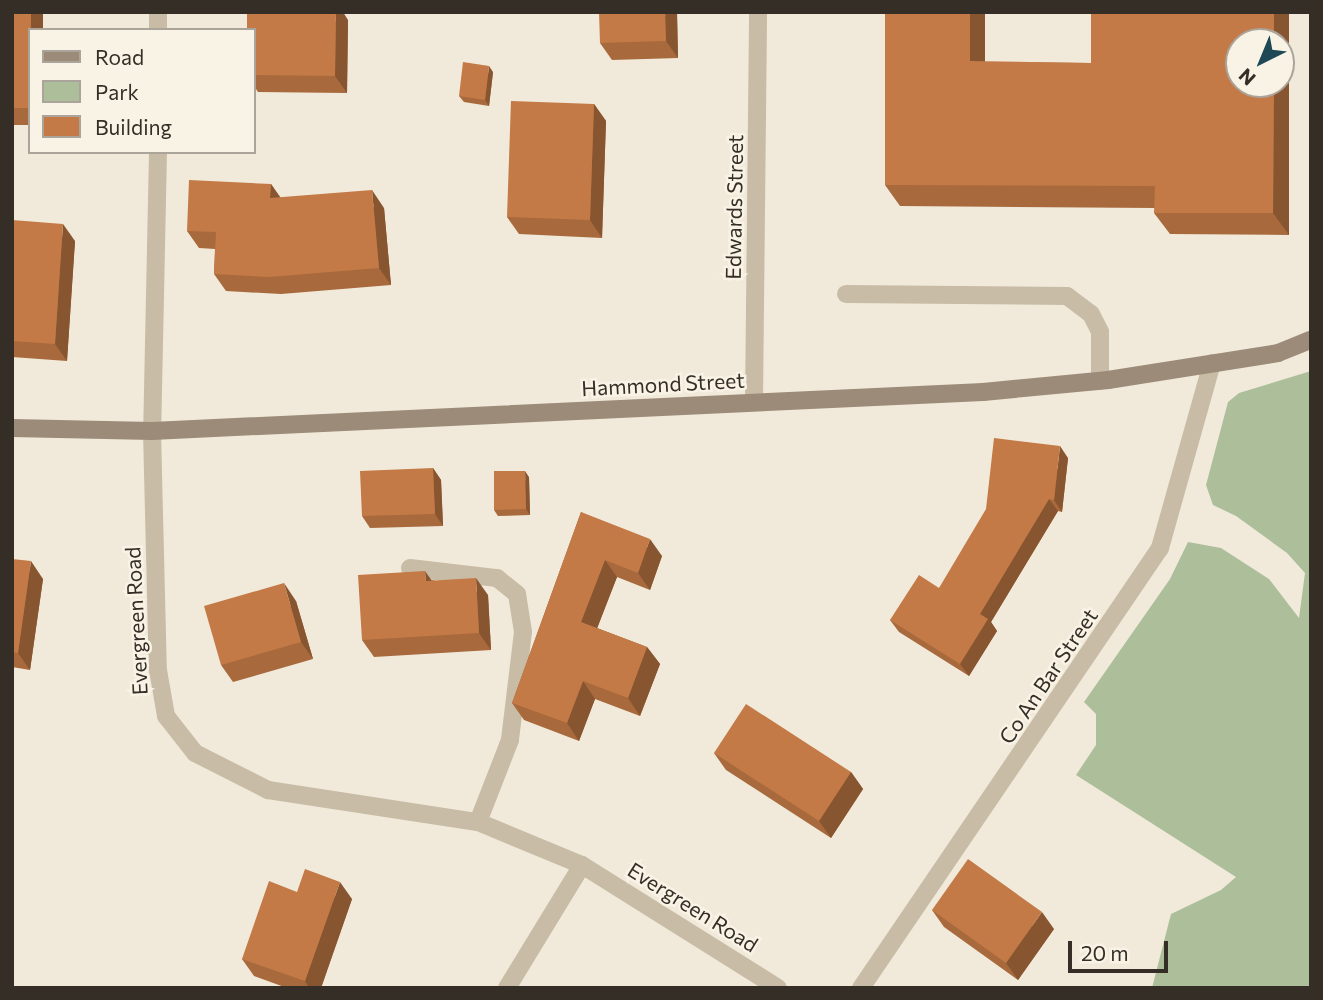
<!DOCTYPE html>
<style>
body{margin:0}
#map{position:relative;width:1323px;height:1000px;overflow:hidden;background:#f1eada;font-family:Commissioner,sans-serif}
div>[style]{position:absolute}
.green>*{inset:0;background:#acbf9a}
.lane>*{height:18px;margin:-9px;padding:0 9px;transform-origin:9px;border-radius:9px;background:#c8bca6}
.street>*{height:18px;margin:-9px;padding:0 9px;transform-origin:9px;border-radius:9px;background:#c8bca6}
.secondary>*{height:18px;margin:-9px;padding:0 9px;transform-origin:9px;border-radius:9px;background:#9c8b78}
.wall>*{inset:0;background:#a8693c}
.shaded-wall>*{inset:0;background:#885531}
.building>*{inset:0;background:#c37a46}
span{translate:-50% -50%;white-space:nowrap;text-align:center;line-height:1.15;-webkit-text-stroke:5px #f9f3e6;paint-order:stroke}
.street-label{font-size:21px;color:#352e27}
.frame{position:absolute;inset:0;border:14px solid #352e27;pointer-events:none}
.legend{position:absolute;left:28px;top:28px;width:228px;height:126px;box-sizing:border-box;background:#f9f3e6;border:2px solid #aba49a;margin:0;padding:9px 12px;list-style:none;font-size:21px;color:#352e27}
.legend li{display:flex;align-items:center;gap:14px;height:35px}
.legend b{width:35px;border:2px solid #aba49a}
.north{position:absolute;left:1225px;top:28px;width:70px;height:70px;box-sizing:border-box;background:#f9f3e6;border:2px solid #aba49a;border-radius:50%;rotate:223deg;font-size:19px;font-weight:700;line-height:28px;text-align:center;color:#352e27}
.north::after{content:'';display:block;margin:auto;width:24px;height:32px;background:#1e4855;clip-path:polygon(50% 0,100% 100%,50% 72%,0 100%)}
.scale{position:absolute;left:1068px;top:941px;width:100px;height:32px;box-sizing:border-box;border:4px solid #352e27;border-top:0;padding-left:9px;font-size:21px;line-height:24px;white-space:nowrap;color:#352e27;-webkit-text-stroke:5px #f9f3e6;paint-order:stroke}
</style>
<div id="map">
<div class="green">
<i style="clip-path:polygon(1311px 371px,1311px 988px,1152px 988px,1171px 914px,1221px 890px,1236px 877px,1076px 775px,1096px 745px,1096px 714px,1084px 702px,1170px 579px,1188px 542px,1221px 548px,1269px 579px,1299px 618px,1305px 573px,1287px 553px,1236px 516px,1213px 505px,1206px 485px,1228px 402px,1239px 393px)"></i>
</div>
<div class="lane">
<i style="left:846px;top:294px;width:221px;rotate:0.5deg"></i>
<i style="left:1067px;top:296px;width:30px;rotate:37deg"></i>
<i style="left:1091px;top:314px;width:20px;rotate:63deg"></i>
<i style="left:1100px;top:332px;width:49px;rotate:90deg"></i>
<i style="left:410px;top:568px;width:88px;rotate:6.6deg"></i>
<i style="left:497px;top:578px;width:26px;rotate:39deg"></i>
<i style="left:517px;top:594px;width:38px;rotate:81deg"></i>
<i style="left:523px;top:632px;width:109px;rotate:96.9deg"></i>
<i style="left:510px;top:740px;width:88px;rotate:111.3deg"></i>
</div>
<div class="street">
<i style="left:158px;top:30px;width:18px;rotate:-90deg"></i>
<i style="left:158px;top:152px;width:279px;rotate:91.2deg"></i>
<i style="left:152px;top:431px;width:239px;rotate:88.6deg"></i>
<i style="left:158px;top:670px;width:47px;rotate:80.1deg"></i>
<i style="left:166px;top:716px;width:47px;rotate:51.9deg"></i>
<i style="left:195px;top:753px;width:82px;rotate:26.9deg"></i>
<i style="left:268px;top:790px;width:212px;rotate:8.7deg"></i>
<i style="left:478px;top:822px;width:113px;rotate:22.5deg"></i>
<i style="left:582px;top:865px;width:231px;rotate:32.1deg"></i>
<i style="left:754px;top:402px;width:390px;rotate:-89.4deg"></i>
<i style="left:507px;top:988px;width:144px;rotate:-58.6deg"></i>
<i style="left:861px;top:988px;width:532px;rotate:-55.8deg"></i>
<i style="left:1160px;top:548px;width:192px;rotate:-74.3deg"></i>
</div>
<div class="secondary">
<i style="left:12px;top:428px;width:140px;rotate:1.2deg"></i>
<i style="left:152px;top:431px;width:832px;rotate:-2.69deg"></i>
<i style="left:983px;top:392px;width:126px;rotate:-5.5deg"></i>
<i style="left:1108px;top:380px;width:172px;rotate:-9deg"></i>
<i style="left:1278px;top:353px;width:35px;rotate:-22deg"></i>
</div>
<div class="wall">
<i style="clip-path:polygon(12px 12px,43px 12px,43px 30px,30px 30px,30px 125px,12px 125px)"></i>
<i style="clip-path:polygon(677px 12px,678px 58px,612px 60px,600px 43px)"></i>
<i style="clip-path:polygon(885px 12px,985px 12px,985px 62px,1091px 63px,1289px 12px,1289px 235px,1170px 234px,1154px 213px,1155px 208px,900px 206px,885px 185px)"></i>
<i style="clip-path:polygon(348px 20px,347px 93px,258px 92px,254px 86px,254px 30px)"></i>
<i style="clip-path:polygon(493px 72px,489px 106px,464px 102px,459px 96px)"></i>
<i style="clip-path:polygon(594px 104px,606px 121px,602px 238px,519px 234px,507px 217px)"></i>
<i style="clip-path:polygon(271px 184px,280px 198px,384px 208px,391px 285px,281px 294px,226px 291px,214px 274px,215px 249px,199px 248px,187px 231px)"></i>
<i style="clip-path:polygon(12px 220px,75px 241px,67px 361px,12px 357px)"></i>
<i style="clip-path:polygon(1068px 458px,1062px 512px,1058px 511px,991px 622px,997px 631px,969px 676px,899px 632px,890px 620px,939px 588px)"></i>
<i style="clip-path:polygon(433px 468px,441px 480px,443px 526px,370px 528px,362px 516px)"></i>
<i style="clip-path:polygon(529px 477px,530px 515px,498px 516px,494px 510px)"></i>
<i style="clip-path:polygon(581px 512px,662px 556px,650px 590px,617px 577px,597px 628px,647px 647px,660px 664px,640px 716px,595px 699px,579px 741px,524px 720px,512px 703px)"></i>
<i style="clip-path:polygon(12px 559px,43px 579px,30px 670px,12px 667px)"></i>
<i style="clip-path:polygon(432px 580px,488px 595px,491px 650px,374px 657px,362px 640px)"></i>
<i style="clip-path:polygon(296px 601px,313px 659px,233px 682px,221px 665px)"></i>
<i style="clip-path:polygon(714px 753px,851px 772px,863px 789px,831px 838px,726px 770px)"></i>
<i style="clip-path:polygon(297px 892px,352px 899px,321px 988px,287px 988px,254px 976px,242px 959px)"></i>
<i style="clip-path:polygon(932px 910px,1054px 929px,1018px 980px,944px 927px)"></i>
</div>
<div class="shaded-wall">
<i style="clip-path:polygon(31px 12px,43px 12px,43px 30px,31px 30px)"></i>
<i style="clip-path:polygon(336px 12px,343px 12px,348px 20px,347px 93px,335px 76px)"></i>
<i style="clip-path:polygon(665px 12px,677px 12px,678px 58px,666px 41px)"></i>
<i style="clip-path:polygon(970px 12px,985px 12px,985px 83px,970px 61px)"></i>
<i style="clip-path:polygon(1274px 12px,1289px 12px,1289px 235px,1273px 213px,1274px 84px,1281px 84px,1281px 42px,1274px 42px)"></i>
<i style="clip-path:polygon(489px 66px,493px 72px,489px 106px,485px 100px)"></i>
<i style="clip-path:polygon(594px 104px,606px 121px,602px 238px,590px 220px)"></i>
<i style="clip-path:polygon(271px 184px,283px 201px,270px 198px)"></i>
<i style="clip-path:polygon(372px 190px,384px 208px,391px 285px,379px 268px)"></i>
<i style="clip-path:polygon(63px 224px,75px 241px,67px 361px,55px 344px)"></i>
<i style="clip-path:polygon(1060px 446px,1068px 458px,1062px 512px,1054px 500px)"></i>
<i style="clip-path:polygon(433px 468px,441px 480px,443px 526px,435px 514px)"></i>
<i style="clip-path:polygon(525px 471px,529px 477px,530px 515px,526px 509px)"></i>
<i style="clip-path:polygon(1049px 499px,1058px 511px,991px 622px,997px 631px,969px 676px,960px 664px,980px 614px)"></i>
<i style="clip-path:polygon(650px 539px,662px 556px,650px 590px,638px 573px)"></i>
<i style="clip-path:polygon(605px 560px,617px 577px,593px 639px,581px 622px)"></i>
<i style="clip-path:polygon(31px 561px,43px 579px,30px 670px,18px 653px)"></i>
<i style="clip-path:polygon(425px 571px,437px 588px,426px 581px)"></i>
<i style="clip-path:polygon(476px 578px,488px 595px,491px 650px,479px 633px)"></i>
<i style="clip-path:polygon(284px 583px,296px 601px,313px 659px,301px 642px)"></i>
<i style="clip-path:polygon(647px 647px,660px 664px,640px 716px,628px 698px)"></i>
<i style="clip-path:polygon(583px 681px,595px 699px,579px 741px,567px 723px)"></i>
<i style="clip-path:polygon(851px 772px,863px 789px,831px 838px,819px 821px)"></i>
<i style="clip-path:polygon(340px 882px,352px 899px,321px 988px,309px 988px,305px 981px)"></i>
<i style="clip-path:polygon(1042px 912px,1054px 929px,1018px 980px,1006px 963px)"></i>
</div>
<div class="building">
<i style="clip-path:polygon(12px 12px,31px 12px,31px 30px,30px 30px,30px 108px,12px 108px)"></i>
<i style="clip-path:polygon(247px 12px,336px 12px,335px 76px,254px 75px,254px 30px,247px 30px)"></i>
<i style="clip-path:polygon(599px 12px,665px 12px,666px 41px,600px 43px)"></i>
<i style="clip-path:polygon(885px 12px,970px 12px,970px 61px,1091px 63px,1091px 12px,1274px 12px,1274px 42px,1239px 42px,1239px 84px,1274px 84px,1273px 213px,1154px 213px,1155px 186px,885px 185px)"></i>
<i style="clip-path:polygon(463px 62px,489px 66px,485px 100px,459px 96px)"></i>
<i style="clip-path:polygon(511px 101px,594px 104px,590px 220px,507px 217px)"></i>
<i style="clip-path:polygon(189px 180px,271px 184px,270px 198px,372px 190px,379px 268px,269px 277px,214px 274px,216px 232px,187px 231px)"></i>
<i style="clip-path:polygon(12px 220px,63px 224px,55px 344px,12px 341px)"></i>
<i style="clip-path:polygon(994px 438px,1060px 446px,1054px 500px,1049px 499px,980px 614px,988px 619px,960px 664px,890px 620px,919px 575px,939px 588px,986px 509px)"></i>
<i style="clip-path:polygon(433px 468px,435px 514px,362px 516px,360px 471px)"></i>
<i style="clip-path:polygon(494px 471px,525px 471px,526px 509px,494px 510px)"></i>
<i style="clip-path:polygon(581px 512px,650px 539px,638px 573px,605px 560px,581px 622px,647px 647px,628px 698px,583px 681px,567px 723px,512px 703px)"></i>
<i style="clip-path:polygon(12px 559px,31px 561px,18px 653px,12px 652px)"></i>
<i style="clip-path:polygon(425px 571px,426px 581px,476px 578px,479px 633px,362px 640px,358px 575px)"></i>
<i style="clip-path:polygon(284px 583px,301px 642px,221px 665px,204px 606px)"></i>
<i style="clip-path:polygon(746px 704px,851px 772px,819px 821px,714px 753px)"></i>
<i style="clip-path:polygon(968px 859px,1042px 912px,1006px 963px,932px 910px)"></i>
<i style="clip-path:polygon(305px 869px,340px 882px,305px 981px,242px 959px,269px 881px,297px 892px)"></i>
</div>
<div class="street-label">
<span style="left:734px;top:207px;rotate:-89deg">Edwards Street</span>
<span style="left:663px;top:384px;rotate:-3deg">Hammond Street</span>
<span style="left:136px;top:621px;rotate:-93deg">Evergreen Road</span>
<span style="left:1048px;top:676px;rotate:-56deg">Co An Bar Street</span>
<span style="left:693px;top:907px;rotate:32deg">Evergreen Road</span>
</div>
<div class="frame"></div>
<ul class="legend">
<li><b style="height:9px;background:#9c8b78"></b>Road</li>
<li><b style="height:19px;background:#acbf9a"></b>Park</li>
<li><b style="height:19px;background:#c37a46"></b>Building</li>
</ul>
<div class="north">N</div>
<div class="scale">20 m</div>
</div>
